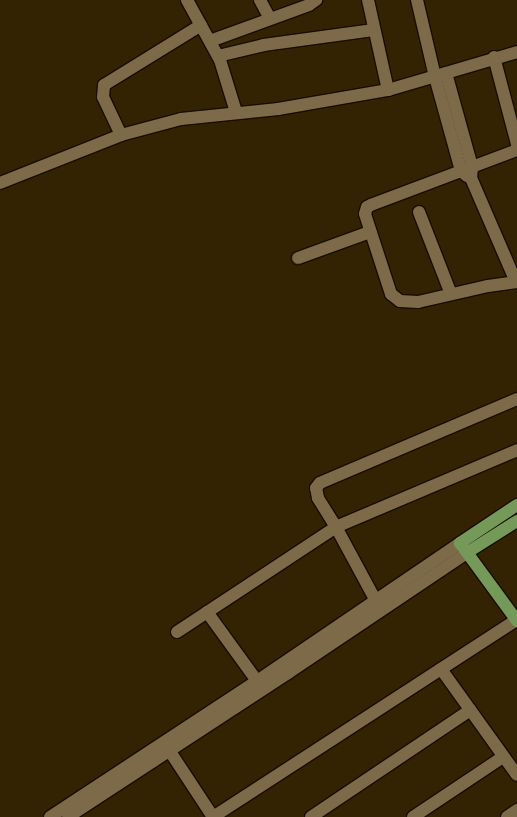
<!DOCTYPE html>
<style>
body{margin:0}
#map{position:relative;width:517px;height:817px;overflow:hidden;background:#332302;font-family:"Source Sans 3",sans-serif}
div>[style]{position:absolute}
.roads{filter:drop-shadow(1px 0 #190d00) drop-shadow(-1px 0 #190d00) drop-shadow(0 1px #190d00) drop-shadow(0 -1px #190d00)}
.minor>*{height:12px;margin:-6px;padding:0 6px;transform-origin:6px;border-radius:6px;background:#7d6a49}
.major>*{height:12px;margin:-6px;padding:0 6px;transform-origin:6px;border-radius:6px;background:#749958}
span{translate:-50% -50%;white-space:nowrap;text-align:center;line-height:1.15;-webkit-text-stroke:3px #332302;paint-order:stroke}
</style>
<div id="map">
<div class="roads">
<div class="minor">
<i style="left:187px;top:0;width:68px;rotate:61.2deg"></i>
<i style="left:220px;top:60px;width:54px;rotate:72.9deg"></i>
<i style="left:260px;top:0;width:21px;rotate:62deg"></i>
<i style="left:368px;top:0;width:92px;rotate:77.5deg"></i>
<i style="left:417px;top:0;width:79px;rotate:76.8deg"></i>
<i style="left:435px;top:77px;width:98px;rotate:74.5deg"></i>
<i style="left:461px;top:171px;width:8px;rotate:40deg"></i>
<i style="left:210px;top:41px;width:105px;rotate:-20deg"></i>
<i style="left:309px;top:5px;width:9px;rotate:-36deg"></i>
<i style="left:218px;top:56px;width:47px;rotate:-13.4deg"></i>
<i style="left:264px;top:45px;width:110px;rotate:-7.8deg"></i>
<i style="left:494px;top:57px;width:90px;rotate:75.2deg"></i>
<i style="left:446px;top:73px;width:98px;rotate:74.5deg"></i>
<i style="left:472px;top:167px;width:11px;rotate:95deg"></i>
<i style="left:471px;top:178px;width:113px;rotate:66.6deg"></i>
<i style="left:121px;top:135px;width:42px;rotate:-115.3deg"></i>
<i style="left:103px;top:97px;width:12px;rotate:-85deg"></i>
<i style="left:104px;top:85px;width:114px;rotate:-31.7deg"></i>
<i style="left:517px;top:150px;width:156px;rotate:159.4deg"></i>
<i style="left:371px;top:205px;width:4px;rotate:153deg"></i>
<i style="left:367px;top:207px;width:7px;rotate:106deg"></i>
<i style="left:365px;top:214px;width:84px;rotate:72deg"></i>
<i style="left:391px;top:294px;width:11px;rotate:38deg"></i>
<i style="left:400px;top:301px;width:18px;rotate:3deg"></i>
<i style="left:418px;top:302px;width:72px;rotate:-12.9deg"></i>
<i style="left:488px;top:286px;width:29px;rotate:-8deg"></i>
<i style="left:0;top:183px;width:130px;rotate:-21.6deg"></i>
<i style="left:121px;top:135px;width:62px;rotate:-14.9deg"></i>
<i style="left:181px;top:119px;width:98px;rotate:-5.9deg"></i>
<i style="left:278px;top:109px;width:112px;rotate:-9.8deg"></i>
<i style="left:388px;top:90px;width:134px;rotate:-16.4deg"></i>
<i style="left:419px;top:212px;width:88px;rotate:68.7deg"></i>
<i style="left:298px;top:258px;width:77px;rotate:-19.9deg"></i>
<i style="left:376px;top:601px;width:84px;rotate:-118.4deg"></i>
<i style="left:336px;top:527px;width:34px;rotate:-122deg"></i>
<i style="left:318px;top:498px;width:10px;rotate:-101deg"></i>
<i style="left:316px;top:488px;width:6px;rotate:-51deg"></i>
<i style="left:320px;top:483px;width:214px;rotate:-23.1deg"></i>
<i style="left:207px;top:612px;width:85px;rotate:54.1deg"></i>
<i style="left:177px;top:632px;width:191px;rotate:-33.4deg"></i>
<i style="left:336px;top:527px;width:197px;rotate:-23deg"></i>
<i style="left:441px;top:669px;width:130px;rotate:54.4deg"></i>
<i style="left:169px;top:750px;width:80px;rotate:56.7deg"></i>
<i style="left:50px;top:817px;width:248px;rotate:-33.3deg"></i>
<i style="left:257px;top:681px;width:245px;rotate:-34.2deg"></i>
<i style="left:68px;top:817px;width:263px;rotate:-33.2deg"></i>
<i style="left:288px;top:673px;width:217px;rotate:-33.9deg"></i>
<i style="left:213px;top:817px;width:361px;rotate:-33deg"></i>
<i style="left:311px;top:817px;width:192px;rotate:-33.9deg"></i>
<i style="left:413px;top:817px;width:108px;rotate:-33.7deg"></i>
<i style="left:507px;top:817px;width:12px;rotate:-35deg"></i>
</div>
<div class="major">
<i style="left:517px;top:505px;width:69px;rotate:146.3deg"></i>
<i style="left:460px;top:543px;width:97px;rotate:53.8deg"></i>
<i style="left:468px;top:552px;width:58px;rotate:-32.3deg"></i>
</div>
</div>
</div>
